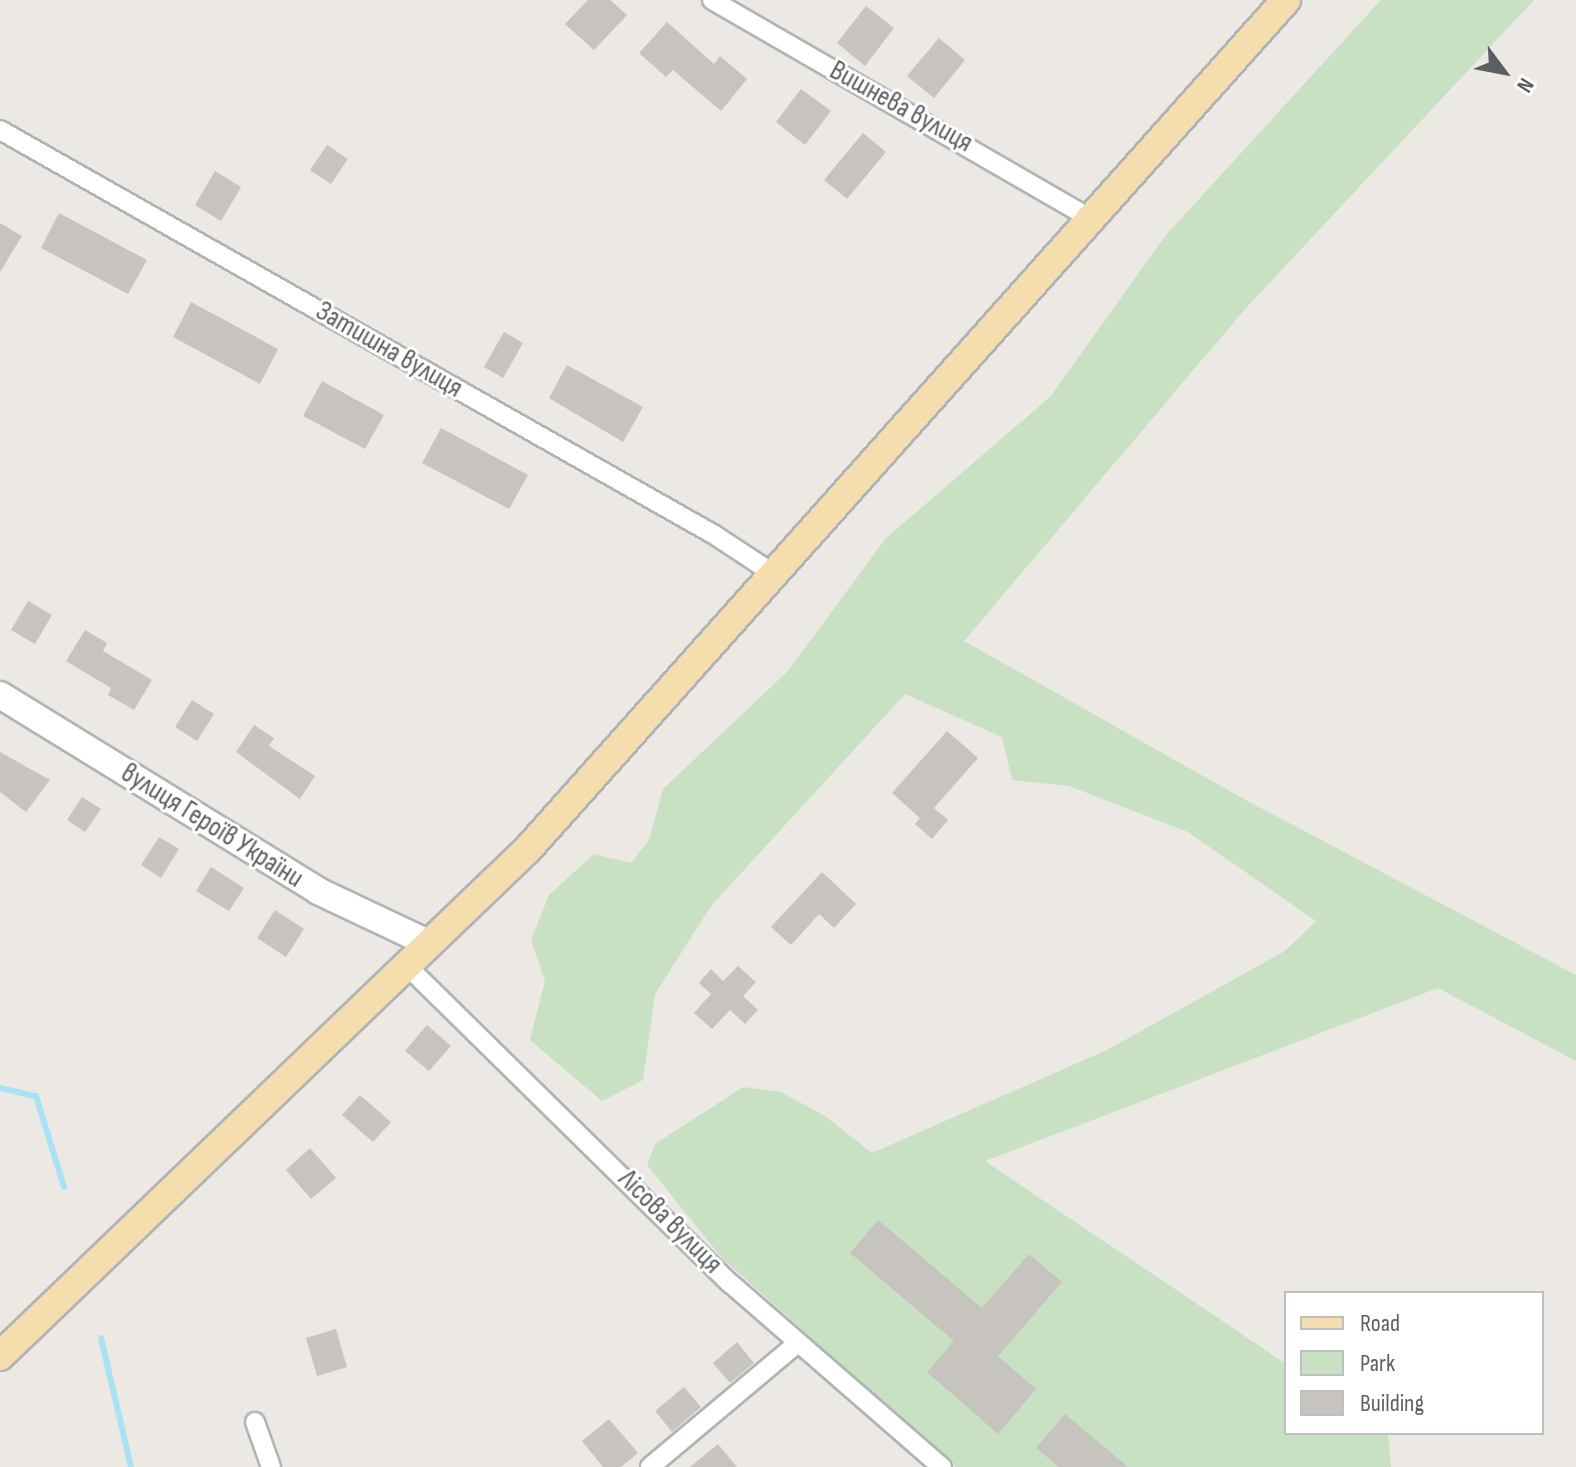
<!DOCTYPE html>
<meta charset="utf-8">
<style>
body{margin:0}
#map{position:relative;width:1576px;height:1467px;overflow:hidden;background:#ece8e3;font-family:"Sofia Sans Condensed",sans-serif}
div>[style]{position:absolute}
.green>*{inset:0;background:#c7e1c2}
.stream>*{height:6px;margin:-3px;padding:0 3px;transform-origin:3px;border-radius:3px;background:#a9e1f5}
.building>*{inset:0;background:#c7c3bf}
.roads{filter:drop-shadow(2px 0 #b0b4b6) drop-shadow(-2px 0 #b0b4b6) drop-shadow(0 2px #b0b4b6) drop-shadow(0 -2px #b0b4b6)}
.street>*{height:18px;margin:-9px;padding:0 9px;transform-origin:9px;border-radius:9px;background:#fff}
.secondary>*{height:26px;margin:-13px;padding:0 13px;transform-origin:13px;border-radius:13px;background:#fff}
.primary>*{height:28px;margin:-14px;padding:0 14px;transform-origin:14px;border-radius:14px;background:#f5ddae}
span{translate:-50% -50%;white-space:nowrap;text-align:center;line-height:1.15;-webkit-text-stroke:6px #fff;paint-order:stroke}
.street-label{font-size:28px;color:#5b5f62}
.legend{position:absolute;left:1284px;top:1291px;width:260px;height:144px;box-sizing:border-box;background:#fff;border:2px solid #bdbfc0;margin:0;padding:10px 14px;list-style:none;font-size:24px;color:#5b5f62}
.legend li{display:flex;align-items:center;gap:16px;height:40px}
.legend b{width:40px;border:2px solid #bdbfc0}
.north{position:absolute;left:1464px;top:32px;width:80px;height:80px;-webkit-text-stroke:6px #fff;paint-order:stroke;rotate:122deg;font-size:22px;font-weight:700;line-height:32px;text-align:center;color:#5b5f62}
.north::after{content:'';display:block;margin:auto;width:28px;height:36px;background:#5b5f62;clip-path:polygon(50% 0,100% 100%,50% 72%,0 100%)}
</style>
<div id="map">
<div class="green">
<i style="clip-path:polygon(1381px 0,1534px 0,1245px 309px,964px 641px,1242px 798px,1576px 975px,1576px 1061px,1438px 988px,985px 1161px,1286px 1364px,1286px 1433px,1388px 1433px,1391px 1467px,956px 1467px,722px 1258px,647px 1165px,655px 1144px,743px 1087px,781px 1092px,825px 1116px,872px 1153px,1107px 1050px,1285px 951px,1316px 921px,1188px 832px,1069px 786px,1012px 780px,1002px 737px,905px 694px,711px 906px,655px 994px,643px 1080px,602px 1101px,530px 1040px,545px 981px,531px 940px,549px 895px,594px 854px,631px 863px,649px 840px,663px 789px,788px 671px,886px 538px,1050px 397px,1166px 235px)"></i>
</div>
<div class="stream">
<i style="left:0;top:1088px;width:37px;rotate:13deg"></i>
<i style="left:36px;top:1096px;width:95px;rotate:72.9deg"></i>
<i style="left:101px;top:1338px;width:132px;rotate:76.9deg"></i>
</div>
<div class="building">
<i style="clip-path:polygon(588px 0,610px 0,627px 15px,594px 50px,565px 24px)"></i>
<i style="clip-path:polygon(866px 6px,894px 28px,865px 66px,837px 43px)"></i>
<i style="clip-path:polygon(667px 22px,714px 64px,720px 56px,747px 79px,721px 111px,673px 70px,666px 77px,639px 53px)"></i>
<i style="clip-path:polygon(939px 38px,965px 60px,934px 98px,907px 76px)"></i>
<i style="clip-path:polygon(801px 89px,831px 111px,805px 145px,776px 122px)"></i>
<i style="clip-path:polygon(863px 133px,886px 152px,847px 199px,824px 180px)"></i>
<i style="clip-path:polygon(327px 145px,348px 159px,331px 184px,310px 170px)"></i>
<i style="clip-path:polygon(215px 171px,241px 187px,221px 221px,195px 205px)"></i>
<i style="clip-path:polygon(59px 213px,147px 260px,128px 294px,41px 248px)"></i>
<i style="clip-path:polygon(0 223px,22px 236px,0 272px)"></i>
<i style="clip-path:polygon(191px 302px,278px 349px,260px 384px,173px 337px)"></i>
<i style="clip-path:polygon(504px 332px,523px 343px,503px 378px,484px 367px)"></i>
<i style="clip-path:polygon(567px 365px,643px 407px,623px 442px,549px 398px)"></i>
<i style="clip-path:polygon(322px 381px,384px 415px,365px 449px,303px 416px)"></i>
<i style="clip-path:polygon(441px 428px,528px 475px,509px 509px,422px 463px)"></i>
<i style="clip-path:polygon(28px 601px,52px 615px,35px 644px,11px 630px)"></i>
<i style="clip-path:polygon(85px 630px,107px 643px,103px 651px,152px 680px,134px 710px,108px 695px,111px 688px,66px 661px)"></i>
<i style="clip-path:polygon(192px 700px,214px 714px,197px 741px,175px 727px)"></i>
<i style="clip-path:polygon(254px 725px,274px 738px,269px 746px,315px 776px,300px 799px,236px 752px)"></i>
<i style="clip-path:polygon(947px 731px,978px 758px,934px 808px,948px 820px,932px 839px,915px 824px,920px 818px,892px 793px)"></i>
<i style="clip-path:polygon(0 752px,50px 780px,26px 812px,0 792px)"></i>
<i style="clip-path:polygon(82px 797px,101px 809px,85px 832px,67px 820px)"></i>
<i style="clip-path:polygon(159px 837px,179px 849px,161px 878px,141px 865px)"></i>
<i style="clip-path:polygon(211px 867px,244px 888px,229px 911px,196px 891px)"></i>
<i style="clip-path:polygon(822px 872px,856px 904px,834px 928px,819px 914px,791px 945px,771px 927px)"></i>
<i style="clip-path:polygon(275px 910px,304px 929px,286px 957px,257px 938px)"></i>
<i style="clip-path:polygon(738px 966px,756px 982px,743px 996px,758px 1010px,745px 1024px,730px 1010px,712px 1029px,694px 1013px,711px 994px,699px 983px,711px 969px,723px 981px)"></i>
<i style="clip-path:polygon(427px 1025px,451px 1046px,429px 1071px,405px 1051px)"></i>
<i style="clip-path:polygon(360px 1095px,391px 1122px,373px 1142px,342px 1115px)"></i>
<i style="clip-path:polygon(310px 1148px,336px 1178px,311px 1199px,286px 1170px)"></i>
<i style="clip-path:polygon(878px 1220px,982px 1308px,1029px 1254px,1062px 1282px,998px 1356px,1036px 1389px,998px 1434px,927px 1372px,954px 1341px,850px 1253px)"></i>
<i style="clip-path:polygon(336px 1329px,347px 1367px,317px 1376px,306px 1338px)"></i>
<i style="clip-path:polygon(737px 1342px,754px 1363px,730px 1383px,713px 1363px)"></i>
<i style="clip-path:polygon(684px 1387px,701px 1407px,672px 1432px,655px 1411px)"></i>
<i style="clip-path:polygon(1065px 1414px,1128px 1467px,1059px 1467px,1036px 1448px)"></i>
<i style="clip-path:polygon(609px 1419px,638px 1453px,621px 1467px,603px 1467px,582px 1441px)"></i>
<i style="clip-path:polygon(718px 1444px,737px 1467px,690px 1467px)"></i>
</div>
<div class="roads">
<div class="street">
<i style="left:712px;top:0;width:435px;rotate:30deg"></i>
<i style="left:0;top:130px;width:820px;rotate:29.54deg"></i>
<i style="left:713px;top:534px;width:73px;rotate:33.3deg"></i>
<i style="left:407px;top:966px;width:453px;rotate:44.5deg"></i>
<i style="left:730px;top:1283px;width:281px;rotate:41deg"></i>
<i style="left:255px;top:1422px;width:48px;rotate:70.4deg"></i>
<i style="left:650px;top:1467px;width:193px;rotate:-40deg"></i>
</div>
<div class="secondary">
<i style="left:0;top:695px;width:374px;rotate:31.6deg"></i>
<i style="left:318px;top:891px;width:124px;rotate:25.3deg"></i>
</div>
<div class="primary">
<i style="left:0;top:1356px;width:732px;rotate:-43.84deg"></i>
<i style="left:528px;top:849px;width:1138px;rotate:-48.24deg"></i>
</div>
</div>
<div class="street-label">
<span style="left:901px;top:107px;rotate:29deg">Вишнева вулиця</span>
<span style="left:389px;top:350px;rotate:30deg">Затишна вулиця</span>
<span style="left:212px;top:826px;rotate:32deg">вулиця Героїв України</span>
<span style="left:670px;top:1222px;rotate:45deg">Лісова вулиця</span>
</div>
<ul class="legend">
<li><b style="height:10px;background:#f5ddae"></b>Road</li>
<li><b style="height:22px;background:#c7e1c2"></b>Park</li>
<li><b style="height:22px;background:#c7c3bf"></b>Building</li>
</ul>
<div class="north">N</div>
</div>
